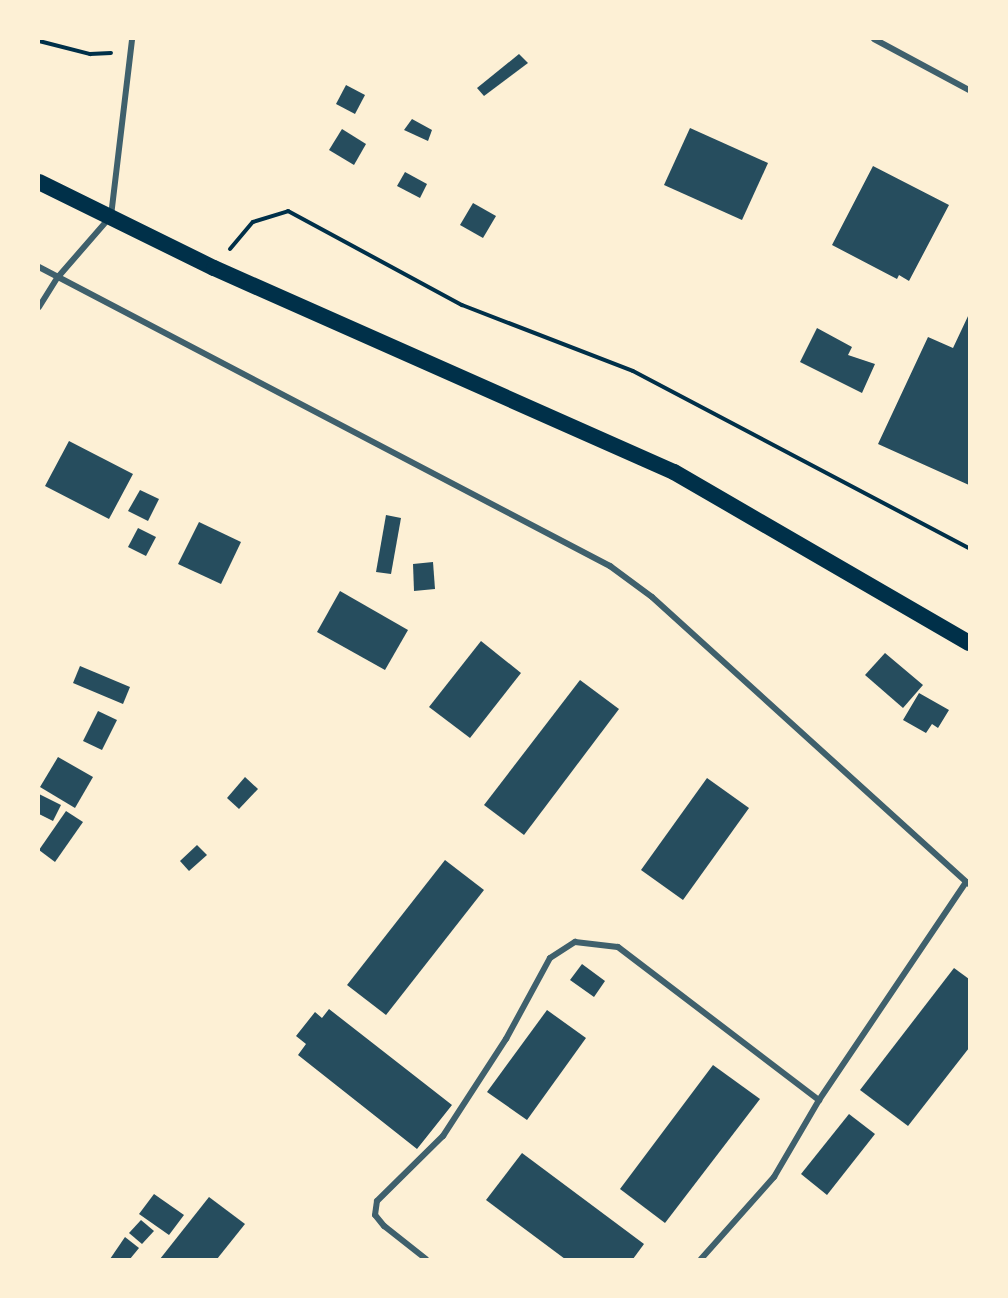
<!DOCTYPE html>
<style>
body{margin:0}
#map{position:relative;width:1008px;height:1298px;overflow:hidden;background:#fdf0d5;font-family:"Fira Sans",sans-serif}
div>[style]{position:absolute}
.building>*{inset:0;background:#264d5e}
.path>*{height:4px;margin:-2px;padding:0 2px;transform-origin:2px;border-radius:2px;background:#003049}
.minor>*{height:6px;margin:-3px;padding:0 3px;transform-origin:3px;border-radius:3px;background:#3f606c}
.trunk>*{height:16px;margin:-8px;padding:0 8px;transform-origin:8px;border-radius:8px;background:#003049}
span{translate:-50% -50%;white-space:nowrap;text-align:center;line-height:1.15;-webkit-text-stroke:5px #fdf0d5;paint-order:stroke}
.frame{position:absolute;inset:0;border:40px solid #fdf0d5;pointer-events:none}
</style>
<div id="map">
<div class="building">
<i style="clip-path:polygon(519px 54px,528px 63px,484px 96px,477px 88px)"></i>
<i style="clip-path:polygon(346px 85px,365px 95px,355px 114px,336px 104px)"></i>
<i style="clip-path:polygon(412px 119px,432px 130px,428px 141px,404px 130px)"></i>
<i style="clip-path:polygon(690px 128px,768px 163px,742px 220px,664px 185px)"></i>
<i style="clip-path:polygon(342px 129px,366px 144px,354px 165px,329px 150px)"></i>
<i style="clip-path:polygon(873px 166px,949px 205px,909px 281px,899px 275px,897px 279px,832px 245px)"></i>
<i style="clip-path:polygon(405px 172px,427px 184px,420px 198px,397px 186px)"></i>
<i style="clip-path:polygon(473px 203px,496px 216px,483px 238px,460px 225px)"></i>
<i style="clip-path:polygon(969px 314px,969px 485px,878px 444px,928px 337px,953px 348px)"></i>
<i style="clip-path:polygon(817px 328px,852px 347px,848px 355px,875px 364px,862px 393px,800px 362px)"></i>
<i style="clip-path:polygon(69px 441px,133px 474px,109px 519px,45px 486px)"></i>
<i style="clip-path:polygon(140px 490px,159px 499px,148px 521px,128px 511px)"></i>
<i style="clip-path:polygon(386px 515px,401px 518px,391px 574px,376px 572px)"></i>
<i style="clip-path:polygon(199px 522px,241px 542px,221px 584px,178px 564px)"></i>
<i style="clip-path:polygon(138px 528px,156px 537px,146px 556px,128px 547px)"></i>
<i style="clip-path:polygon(433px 562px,435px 589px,414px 591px,413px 564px)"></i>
<i style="clip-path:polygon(340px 591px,408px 630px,385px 670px,317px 632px)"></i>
<i style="clip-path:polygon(481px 641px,521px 673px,470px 738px,429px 707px)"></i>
<i style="clip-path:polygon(885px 653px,923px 685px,903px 708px,865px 675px)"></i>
<i style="clip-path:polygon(80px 666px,130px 687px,123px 704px,73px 683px)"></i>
<i style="clip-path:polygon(580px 680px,619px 709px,524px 835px,484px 805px)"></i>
<i style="clip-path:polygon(919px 693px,949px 710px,938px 728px,932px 724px,926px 733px,903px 720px)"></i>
<i style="clip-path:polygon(98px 711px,117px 720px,102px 750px,83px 741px)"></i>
<i style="clip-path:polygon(58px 757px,93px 777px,75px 808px,40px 787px)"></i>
<i style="clip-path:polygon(245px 777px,258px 789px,239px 809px,227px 798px)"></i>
<i style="clip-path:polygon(707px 778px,749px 808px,683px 900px,641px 870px)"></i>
<i style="clip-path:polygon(39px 794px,61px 805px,53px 821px,39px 814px)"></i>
<i style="clip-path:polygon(66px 811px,83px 822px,55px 862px,39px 850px)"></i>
<i style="clip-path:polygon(197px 845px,207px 855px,189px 871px,180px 861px)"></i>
<i style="clip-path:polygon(445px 860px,484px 890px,386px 1015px,347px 985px)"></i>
<i style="clip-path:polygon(582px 964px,605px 981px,594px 997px,570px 980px)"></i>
<i style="clip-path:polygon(954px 968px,969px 979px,969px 1048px,908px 1126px,860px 1090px)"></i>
<i style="clip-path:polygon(329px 1009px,452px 1105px,417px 1149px,298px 1055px,306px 1044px,296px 1036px,315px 1012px,322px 1018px)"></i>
<i style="clip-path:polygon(547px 1010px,586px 1038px,527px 1120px,487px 1092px)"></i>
<i style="clip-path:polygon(713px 1065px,760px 1099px,665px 1223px,620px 1189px)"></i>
<i style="clip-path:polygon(849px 1114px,875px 1134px,827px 1195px,801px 1174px)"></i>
<i style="clip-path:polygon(522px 1153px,644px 1244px,633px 1259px,565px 1259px,486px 1200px)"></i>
<i style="clip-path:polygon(154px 1194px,184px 1215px,169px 1235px,139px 1214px)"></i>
<i style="clip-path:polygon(209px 1197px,245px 1224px,217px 1259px,160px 1259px)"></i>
<i style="clip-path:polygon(141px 1220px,154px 1231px,142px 1244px,129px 1233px)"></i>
<i style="clip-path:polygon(125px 1237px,139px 1248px,130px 1259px,110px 1259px)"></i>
</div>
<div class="path">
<i style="left:39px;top:41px;width:53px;rotate:14.3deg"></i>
<i style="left:90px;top:54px;width:21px;rotate:-3deg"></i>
<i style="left:230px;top:249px;width:35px;rotate:-50deg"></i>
<i style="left:253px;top:222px;width:37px;rotate:-17deg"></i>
<i style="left:288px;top:211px;width:198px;rotate:28.4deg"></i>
<i style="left:462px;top:305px;width:183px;rotate:21.1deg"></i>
<i style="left:633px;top:371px;width:380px;rotate:27.8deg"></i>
</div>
<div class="minor">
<i style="left:874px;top:39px;width:108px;rotate:28.2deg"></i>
<i style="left:39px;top:267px;width:645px;rotate:27.64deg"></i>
<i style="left:610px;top:566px;width:52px;rotate:36.4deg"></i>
<i style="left:652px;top:597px;width:424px;rotate:42.2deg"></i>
<i style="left:39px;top:307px;width:36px;rotate:-58deg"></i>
<i style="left:58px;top:277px;width:81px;rotate:-49deg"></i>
<i style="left:111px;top:216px;width:178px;rotate:-83.2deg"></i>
<i style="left:426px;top:1259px;width:53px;rotate:-141.8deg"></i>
<i style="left:384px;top:1226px;width:14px;rotate:-129deg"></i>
<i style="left:375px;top:1215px;width:14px;rotate:-82deg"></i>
<i style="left:377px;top:1201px;width:93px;rotate:-44.6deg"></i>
<i style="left:443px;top:1136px;width:116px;rotate:-57deg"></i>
<i style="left:506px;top:1039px;width:92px;rotate:-61.5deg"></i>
<i style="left:550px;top:958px;width:30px;rotate:-33deg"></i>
<i style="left:575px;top:942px;width:43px;rotate:6.6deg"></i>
<i style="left:618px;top:947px;width:253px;rotate:37.3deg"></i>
<i style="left:701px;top:1259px;width:110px;rotate:-48.3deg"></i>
<i style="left:774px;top:1177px;width:89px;rotate:-59.7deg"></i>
<i style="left:819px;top:1100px;width:263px;rotate:-56deg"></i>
<i style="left:966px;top:882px;width:4px;rotate:34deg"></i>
</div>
<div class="trunk">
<i style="left:39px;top:182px;width:195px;rotate:26.2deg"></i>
<i style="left:214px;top:268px;width:503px;rotate:23.92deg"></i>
<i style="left:674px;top:472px;width:341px;rotate:30.1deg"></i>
</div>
<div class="frame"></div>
</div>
